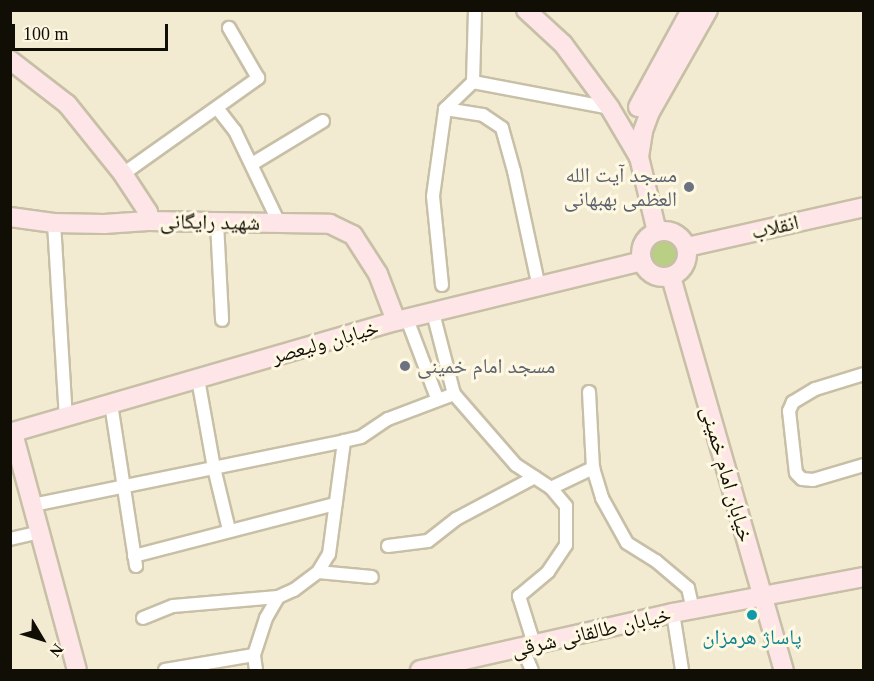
<!DOCTYPE html>
<meta charset="utf-8">
<style>
body{margin:0}
#map{position:relative;width:874px;height:681px;overflow:hidden;background:#f3ebd1;font-family:"Times New Roman","Noto Naskh Arabic",serif}
div>[style]{position:absolute}
.green>*{inset:0;background:#b9cf83}
.round{border-radius:50%}
.roads{filter:drop-shadow(2px 0 #c7bfa6) drop-shadow(-2px 0 #c7bfa6) drop-shadow(0 2px #c7bfa6) drop-shadow(0 -2px #c7bfa6)}
.street>*{height:12px;margin:-6px;padding:0 6px;transform-origin:6px;border-radius:6px;background:#fff}
.secondary>*{height:18px;margin:-9px;padding:0 9px;transform-origin:9px;border-radius:9px;background:#fde5e8}
.secondary>.ring{margin:-9px;padding:0;box-sizing:content-box;background:none;border:18px solid #fde5e8;border-radius:50%}
.dots>*{width:16px;height:16px;translate:-50% -50%;box-sizing:border-box;border:3px solid #fef8e3;border-radius:50%}
span{translate:-50% -50%;white-space:nowrap;text-align:center;line-height:1.15;-webkit-text-stroke:6px #fef8e3;paint-order:stroke}
.worship-label{font-size:21px;color:#5b616d}
.right{translate:-100% -50%;text-align:right}
.left{translate:0 -50%;text-align:left}
.street-label{font-size:21px;color:#110e06}
.culture-label{font-size:21px;color:#0d838f}
.frame{position:absolute;inset:0;border:12px solid #110e06;pointer-events:none}
.north{position:absolute;left:12px;top:609px;width:60px;height:60px;-webkit-text-stroke:4px #fef8e3;paint-order:stroke;rotate:128deg;font-size:16px;font-weight:700;line-height:24px;text-align:center;color:#110e06}
.north::after{content:'';display:block;margin:auto;width:21px;height:27px;background:#110e06;clip-path:polygon(50% 0,100% 100%,50% 72%,0 100%)}
.scale{position:absolute;left:12px;top:24px;width:156px;height:27px;box-sizing:border-box;border:3px solid #110e06;border-top:0;padding-left:8px;font-size:18px;line-height:21px;white-space:nowrap;color:#110e06;-webkit-text-stroke:4px #fef8e3;paint-order:stroke}
</style>
<div id="map">
<div class="green">
<i class="round" style="left:644px;top:234px;width:40px;height:40px"></i>
</div>
<div class="roads">
<div class="street">
<i style="left:473px;top:82px;width:139px;rotate:10.7deg"></i>
<i style="left:217px;top:108px;width:29px;rotate:52deg"></i>
<i style="left:235px;top:131px;width:102px;rotate:64.4deg"></i>
<i style="left:445px;top:109px;width:38px;rotate:9deg"></i>
<i style="left:483px;top:115px;width:23px;rotate:34deg"></i>
<i style="left:502px;top:128px;width:45px;rotate:74.4deg"></i>
<i style="left:514px;top:171px;width:120px;rotate:77.9deg"></i>
<i style="left:252px;top:164px;width:83px;rotate:-31.2deg"></i>
<i style="left:123px;top:174px;width:166px;rotate:-35.4deg"></i>
<i style="left:258px;top:78px;width:58px;rotate:-120.1deg"></i>
<i style="left:54px;top:223px;width:195px;rotate:86.5deg"></i>
<i style="left:217px;top:223px;width:97px;rotate:87deg"></i>
<i style="left:442px;top:285px;width:89px;rotate:-95.8deg"></i>
<i style="left:433px;top:196px;width:88px;rotate:-82.1deg"></i>
<i style="left:445px;top:109px;width:39px;rotate:-44deg"></i>
<i style="left:473px;top:82px;width:72px;rotate:-88.4deg"></i>
<i style="left:433px;top:313px;width:84px;rotate:75.5deg"></i>
<i style="left:454px;top:394px;width:94px;rotate:48.9deg"></i>
<i style="left:516px;top:465px;width:42px;rotate:33.3deg"></i>
<i style="left:551px;top:488px;width:23px;rotate:50deg"></i>
<i style="left:566px;top:506px;width:39px;rotate:90deg"></i>
<i style="left:566px;top:545px;width:32px;rotate:124deg"></i>
<i style="left:548px;top:572px;width:38px;rotate:140deg"></i>
<i style="left:519px;top:596px;width:50px;rotate:72.6deg"></i>
<i style="left:407px;top:319px;width:85px;rotate:69.2deg"></i>
<i style="left:864px;top:374px;width:51px;rotate:163deg"></i>
<i style="left:815px;top:389px;width:26px;rotate:149deg"></i>
<i style="left:793px;top:402px;width:10px;rotate:114deg"></i>
<i style="left:789px;top:411px;width:62px;rotate:83.6deg"></i>
<i style="left:796px;top:473px;width:8px;rotate:45deg"></i>
<i style="left:802px;top:479px;width:11px;rotate:5deg"></i>
<i style="left:813px;top:480px;width:53px;rotate:-16.4deg"></i>
<i style="left:198px;top:379px;width:90px;rotate:79.8deg"></i>
<i style="left:214px;top:468px;width:64px;rotate:76.4deg"></i>
<i style="left:589px;top:392px;width:76px;rotate:87deg"></i>
<i style="left:111px;top:404px;width:164px;rotate:81.2deg"></i>
<i style="left:551px;top:488px;width:47px;rotate:-25.5deg"></i>
<i style="left:593px;top:468px;width:31px;rotate:73deg"></i>
<i style="left:602px;top:498px;width:51px;rotate:60.9deg"></i>
<i style="left:627px;top:543px;width:34px;rotate:32deg"></i>
<i style="left:656px;top:561px;width:42px;rotate:40.2deg"></i>
<i style="left:688px;top:588px;width:22px;rotate:77deg"></i>
<i style="left:33px;top:505px;width:318px;rotate:-11.6deg"></i>
<i style="left:344px;top:441px;width:17px;rotate:-13deg"></i>
<i style="left:361px;top:437px;width:32px;rotate:-34deg"></i>
<i style="left:388px;top:419px;width:71px;rotate:-20.7deg"></i>
<i style="left:10px;top:539px;width:31px;rotate:-13deg"></i>
<i style="left:388px;top:546px;width:40px;rotate:-7.1deg"></i>
<i style="left:428px;top:541px;width:36px;rotate:-38deg"></i>
<i style="left:456px;top:519px;width:89px;rotate:-28deg"></i>
<i style="left:134px;top:556px;width:208px;rotate:-14.5deg"></i>
<i style="left:318px;top:572px;width:54px;rotate:5.3deg"></i>
<i style="left:673px;top:613px;width:58px;rotate:81deg"></i>
<i style="left:143px;top:618px;width:32px;rotate:-22deg"></i>
<i style="left:173px;top:606px;width:105px;rotate:-4.9deg"></i>
<i style="left:522px;top:647px;width:25px;rotate:67deg"></i>
<i style="left:165px;top:670px;width:90px;rotate:-9.6deg"></i>
<i style="left:256px;top:670px;width:15px;rotate:-98deg"></i>
<i style="left:254px;top:655px;width:39px;rotate:-72deg"></i>
<i style="left:266px;top:618px;width:24px;rotate:-60deg"></i>
<i style="left:278px;top:597px;width:17px;rotate:-24deg"></i>
<i style="left:294px;top:590px;width:30px;rotate:-37deg"></i>
<i style="left:318px;top:572px;width:21px;rotate:-59deg"></i>
<i style="left:329px;top:554px;width:114px;rotate:-82.4deg"></i>
</div>
<div class="secondary">
<i style="left:526px;top:10px;width:50px;rotate:42.6deg"></i>
<i style="left:563px;top:44px;width:79px;rotate:53.7deg"></i>
<i style="left:610px;top:108px;width:57px;rotate:59.4deg"></i>
<i style="left:639px;top:157px;width:77px;rotate:76.5deg"></i>
<i style="left:10px;top:60px;width:72px;rotate:37.7deg"></i>
<i style="left:67px;top:104px;width:90px;rotate:51.3deg"></i>
<i style="left:123px;top:174px;width:45px;rotate:56.7deg"></i>
<i style="left:148px;top:212px;width:9px;rotate:90deg"></i>
<i style="left:638px;top:107px;width:111px;rotate:-61.3deg"></i>
<i style="left:639px;top:157px;width:26px;rotate:-81deg"></i>
<i style="left:643px;top:131px;width:20px;rotate:-70deg"></i>
<i style="left:650px;top:112px;width:117px;rotate:-60.4deg"></i>
<i style="left:10px;top:217px;width:44px;rotate:7.8deg"></i>
<i style="left:54px;top:223px;width:50px;rotate:1.1deg"></i>
<i style="left:104px;top:224px;width:44px;rotate:-3.9deg"></i>
<i style="left:148px;top:221px;width:182px;rotate:0.9deg"></i>
<i style="left:330px;top:224px;width:25px;rotate:26deg"></i>
<i style="left:353px;top:235px;width:46px;rotate:57.3deg"></i>
<i style="left:378px;top:274px;width:50px;rotate:69deg"></i>
<i class="ring" style="left:641px;top:231px;width:28px;height:28px"></i>
<i style="left:687px;top:247px;width:181px;rotate:-12.7deg"></i>
<i style="left:671px;top:277px;width:409px;rotate:74deg"></i>
<i style="left:10px;top:433px;width:402px;rotate:-16.2deg"></i>
<i style="left:396px;top:321px;width:253px;rotate:-13.7deg"></i>
<i style="left:13px;top:433px;width:245px;rotate:74.9deg"></i>
<i style="left:420px;top:670px;width:259px;rotate:-12.7deg"></i>
<i style="left:673px;top:613px;width:194px;rotate:-10.7deg"></i>
</div>
</div>
<div class="dots">
<i style="left:689px;top:187px;background:#6b7280"></i>
<i style="left:405px;top:366px;background:#6b7280"></i>
<i style="left:752px;top:615px;background:#0f9aa8"></i>
</div>
<div class="worship-label">
<span class="right" style="left:677px;top:187px">مسجد آیت الله<br>العظمی بهبهانی</span>
<span class="left" style="left:417px;top:366px">مسجد امام خمینی</span>
</div>
<div class="street-label">
<span style="left:210px;top:222px;rotate:1deg">شهید رایگانی</span>
<span style="left:775px;top:227px;rotate:-13deg">انقلاب</span>
<span style="left:325px;top:342px;rotate:-16deg">خیابان ولیعصر</span>
<span style="left:727px;top:474px;rotate:74deg">خیابان امام خمینی</span>
<span style="left:591px;top:632px;rotate:-13deg">خیابان طالقانی شرقی</span>
</div>
<div class="culture-label">
<span style="left:752px;top:637px">پاساژ هرمزان</span>
</div>
<div class="frame"></div>
<div class="north">N</div>
<div class="scale">100 m</div>
</div>
